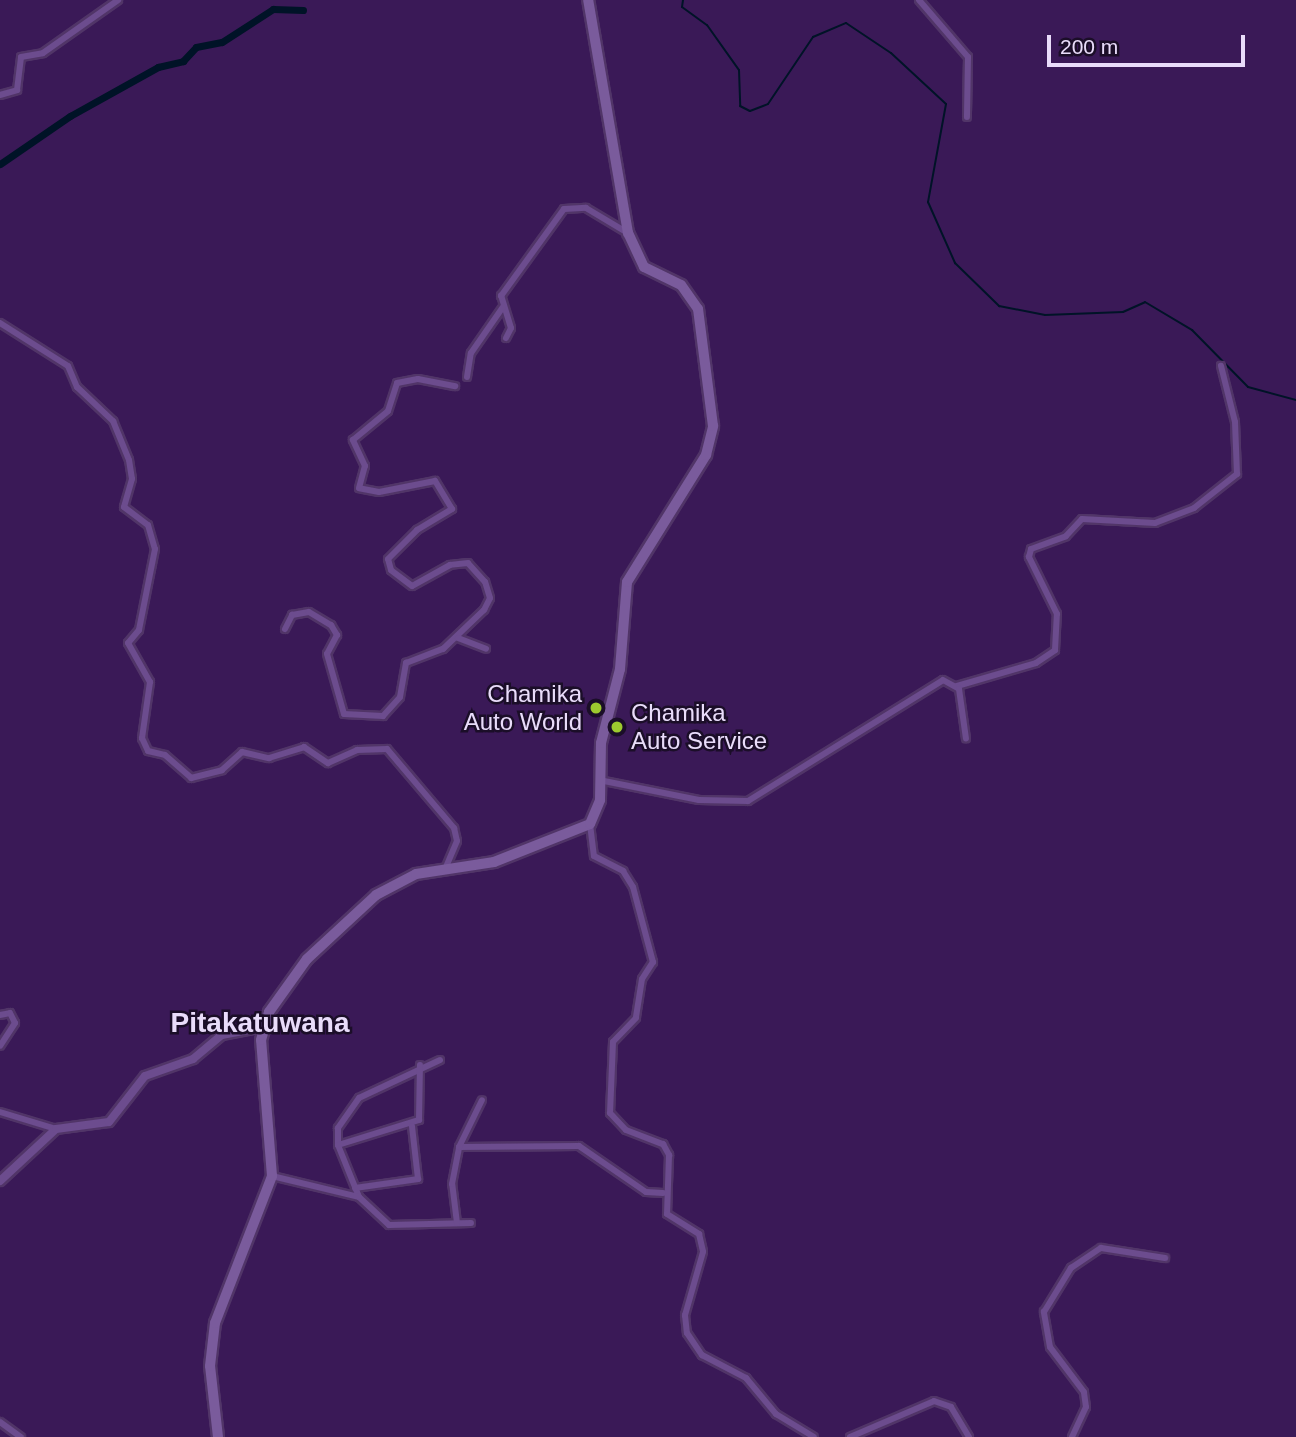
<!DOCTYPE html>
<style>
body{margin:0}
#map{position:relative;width:1296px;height:1437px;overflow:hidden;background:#3a1957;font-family:Arial,sans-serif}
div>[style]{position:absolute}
.stream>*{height:2px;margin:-1px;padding:0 1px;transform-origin:1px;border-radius:1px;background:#001327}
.canal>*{height:7px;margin:-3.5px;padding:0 3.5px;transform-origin:3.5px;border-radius:3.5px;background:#001327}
.roads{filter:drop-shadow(2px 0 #513568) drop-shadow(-2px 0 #513568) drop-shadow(0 2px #513568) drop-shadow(0 -2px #513568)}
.minor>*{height:6px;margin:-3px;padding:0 3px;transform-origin:3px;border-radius:3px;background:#6c4c8e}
.tertiary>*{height:8px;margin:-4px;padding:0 4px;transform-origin:4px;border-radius:4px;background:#6c4c8e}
.secondary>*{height:10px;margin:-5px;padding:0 5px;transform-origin:5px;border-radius:5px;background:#7a5b9c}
.dots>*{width:19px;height:19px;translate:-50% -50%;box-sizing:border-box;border:4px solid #1b0e28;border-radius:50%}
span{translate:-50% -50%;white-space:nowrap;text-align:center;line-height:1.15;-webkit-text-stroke:5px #1b0e28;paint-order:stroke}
.poi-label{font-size:24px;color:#e9dcfa}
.right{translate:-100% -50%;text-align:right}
.left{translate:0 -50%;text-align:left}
.quarter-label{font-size:28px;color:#e9dcfa;font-weight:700}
.scale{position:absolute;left:1047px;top:35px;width:198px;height:32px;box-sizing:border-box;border:4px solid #e9dcfa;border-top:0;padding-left:9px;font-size:21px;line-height:24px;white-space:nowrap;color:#e9dcfa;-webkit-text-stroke:5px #1b0e28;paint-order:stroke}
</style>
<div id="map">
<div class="stream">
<i style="left:683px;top:0;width:7px;rotate:98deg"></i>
<i style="left:682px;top:7px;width:31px;rotate:36deg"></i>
<i style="left:707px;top:25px;width:55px;rotate:54.6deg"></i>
<i style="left:739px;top:70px;width:36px;rotate:88deg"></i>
<i style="left:740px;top:106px;width:11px;rotate:27deg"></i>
<i style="left:750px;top:111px;width:19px;rotate:-21deg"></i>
<i style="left:768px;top:104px;width:81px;rotate:-56.1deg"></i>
<i style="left:813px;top:37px;width:36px;rotate:-23deg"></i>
<i style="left:846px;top:23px;width:54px;rotate:33.7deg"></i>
<i style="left:891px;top:53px;width:75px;rotate:42.8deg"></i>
<i style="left:946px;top:104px;width:100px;rotate:100.4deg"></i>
<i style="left:928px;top:202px;width:67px;rotate:66.1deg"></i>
<i style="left:955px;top:263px;width:62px;rotate:44.3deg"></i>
<i style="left:999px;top:306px;width:47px;rotate:11.1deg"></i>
<i style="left:1045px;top:315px;width:78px;rotate:-2.2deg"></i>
<i style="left:1123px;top:312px;width:24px;rotate:-24deg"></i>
<i style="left:1145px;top:302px;width:55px;rotate:30.8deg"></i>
<i style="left:1192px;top:330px;width:80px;rotate:45.5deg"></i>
<i style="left:1248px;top:387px;width:50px;rotate:15.2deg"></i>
</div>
<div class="canal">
<i style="left:0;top:164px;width:85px;rotate:-34.4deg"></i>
<i style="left:70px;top:116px;width:101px;rotate:-29.1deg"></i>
<i style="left:158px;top:67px;width:26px;rotate:-13deg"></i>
<i style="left:183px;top:61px;width:19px;rotate:-47deg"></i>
<i style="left:196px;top:47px;width:26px;rotate:-11deg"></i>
<i style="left:222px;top:42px;width:61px;rotate:-32.9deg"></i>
<i style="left:273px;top:9px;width:30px;rotate:2deg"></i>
</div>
<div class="roads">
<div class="minor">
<i style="left:919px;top:0;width:75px;rotate:49.3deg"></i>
<i style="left:968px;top:57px;width:60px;rotate:91deg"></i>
<i style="left:0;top:95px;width:18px;rotate:-16deg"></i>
<i style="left:17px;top:90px;width:33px;rotate:-83deg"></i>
<i style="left:21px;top:57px;width:22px;rotate:-10deg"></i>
<i style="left:43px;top:53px;width:92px;rotate:-35.2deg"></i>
<i style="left:0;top:323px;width:80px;rotate:32.3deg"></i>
<i style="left:68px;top:366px;width:23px;rotate:67deg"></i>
<i style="left:77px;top:387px;width:50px;rotate:43.4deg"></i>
<i style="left:113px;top:421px;width:42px;rotate:67.7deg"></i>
<i style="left:129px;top:460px;width:19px;rotate:81deg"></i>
<i style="left:132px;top:479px;width:29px;rotate:106deg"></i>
<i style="left:124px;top:507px;width:30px;rotate:37deg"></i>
<i style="left:148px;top:525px;width:25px;rotate:74deg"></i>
<i style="left:155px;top:549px;width:83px;rotate:101.2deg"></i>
<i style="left:139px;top:630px;width:17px;rotate:130deg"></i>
<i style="left:128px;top:643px;width:45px;rotate:60.6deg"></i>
<i style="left:150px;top:682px;width:57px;rotate:98.1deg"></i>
<i style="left:142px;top:738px;width:14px;rotate:65deg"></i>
<i style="left:148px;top:751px;width:17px;rotate:13deg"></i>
<i style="left:165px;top:755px;width:35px;rotate:41deg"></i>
<i style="left:191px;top:778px;width:32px;rotate:-14deg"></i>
<i style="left:222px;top:770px;width:27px;rotate:-42deg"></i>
<i style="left:242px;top:752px;width:28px;rotate:13deg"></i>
<i style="left:269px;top:758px;width:37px;rotate:-17deg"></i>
<i style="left:304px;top:747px;width:29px;rotate:34deg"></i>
<i style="left:328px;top:763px;width:32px;rotate:-24deg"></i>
<i style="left:357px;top:750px;width:30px;rotate:-2deg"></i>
<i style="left:387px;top:749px;width:104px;rotate:49.7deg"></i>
<i style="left:454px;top:828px;width:13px;rotate:77deg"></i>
<i style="left:457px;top:841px;width:30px;rotate:113deg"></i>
<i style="left:506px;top:338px;width:11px;rotate:-63deg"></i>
<i style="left:511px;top:328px;width:34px;rotate:-107deg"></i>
<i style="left:501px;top:296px;width:107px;rotate:-54.1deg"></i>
<i style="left:564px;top:209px;width:22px;rotate:-3deg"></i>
<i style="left:586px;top:208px;width:49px;rotate:30.8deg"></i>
<i style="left:467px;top:377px;width:24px;rotate:-81deg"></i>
<i style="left:471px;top:353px;width:56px;rotate:-55.2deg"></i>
<i style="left:285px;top:629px;width:16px;rotate:-63deg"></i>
<i style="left:292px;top:615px;width:17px;rotate:-10deg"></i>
<i style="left:309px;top:612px;width:26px;rotate:31deg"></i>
<i style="left:331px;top:625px;width:12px;rotate:59deg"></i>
<i style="left:337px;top:635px;width:21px;rotate:118deg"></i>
<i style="left:327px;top:654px;width:62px;rotate:74.2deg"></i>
<i style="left:344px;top:714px;width:39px;rotate:3deg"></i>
<i style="left:383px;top:716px;width:25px;rotate:-48deg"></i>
<i style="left:400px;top:697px;width:35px;rotate:-80deg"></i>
<i style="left:406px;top:663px;width:40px;rotate:-21deg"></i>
<i style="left:443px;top:649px;width:57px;rotate:-43.6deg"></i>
<i style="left:484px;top:610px;width:13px;rotate:-63deg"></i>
<i style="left:490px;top:598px;width:17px;rotate:-107deg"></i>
<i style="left:485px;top:582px;width:25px;rotate:-132deg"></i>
<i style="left:468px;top:563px;width:18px;rotate:174deg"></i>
<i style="left:450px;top:565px;width:43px;rotate:151.1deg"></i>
<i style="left:412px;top:586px;width:26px;rotate:-143deg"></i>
<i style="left:391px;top:570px;width:11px;rotate:-105deg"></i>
<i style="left:388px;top:559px;width:41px;rotate:-45deg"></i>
<i style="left:417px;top:530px;width:41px;rotate:-31deg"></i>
<i style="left:452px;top:509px;width:33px;rotate:-121deg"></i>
<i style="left:435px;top:481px;width:57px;rotate:168.9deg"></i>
<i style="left:379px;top:492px;width:20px;rotate:-169deg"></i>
<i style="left:359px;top:488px;width:23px;rotate:-75deg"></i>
<i style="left:365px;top:466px;width:29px;rotate:-115deg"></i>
<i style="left:353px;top:440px;width:45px;rotate:-39.6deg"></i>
<i style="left:388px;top:411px;width:29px;rotate:-72deg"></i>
<i style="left:397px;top:383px;width:21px;rotate:-11deg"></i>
<i style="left:418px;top:379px;width:38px;rotate:11deg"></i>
<i style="left:458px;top:638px;width:30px;rotate:21deg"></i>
<i style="left:957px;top:686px;width:82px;rotate:-16.2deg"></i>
<i style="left:1036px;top:663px;width:23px;rotate:-34deg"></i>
<i style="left:1055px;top:650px;width:36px;rotate:-87deg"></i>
<i style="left:1057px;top:614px;width:64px;rotate:-116.2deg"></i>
<i style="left:1029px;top:557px;width:8px;rotate:-76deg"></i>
<i style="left:1031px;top:549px;width:37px;rotate:-20deg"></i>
<i style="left:1066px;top:536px;width:23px;rotate:-47deg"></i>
<i style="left:1082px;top:519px;width:73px;rotate:3.1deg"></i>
<i style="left:1155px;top:523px;width:42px;rotate:-21deg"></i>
<i style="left:1194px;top:508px;width:55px;rotate:-38.3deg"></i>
<i style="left:1237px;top:474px;width:52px;rotate:-92.2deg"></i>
<i style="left:1235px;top:422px;width:58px;rotate:-104deg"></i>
<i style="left:599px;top:780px;width:102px;rotate:11.3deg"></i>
<i style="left:699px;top:800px;width:49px;rotate:1.2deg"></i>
<i style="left:748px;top:801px;width:229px;rotate:-31.8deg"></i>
<i style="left:943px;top:680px;width:18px;rotate:29deg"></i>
<i style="left:959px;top:689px;width:50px;rotate:82deg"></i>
<i style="left:590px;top:824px;width:32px;rotate:83deg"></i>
<i style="left:594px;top:856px;width:33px;rotate:27deg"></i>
<i style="left:623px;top:871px;width:19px;rotate:58deg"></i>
<i style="left:633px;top:887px;width:78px;rotate:75.1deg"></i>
<i style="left:653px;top:962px;width:20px;rotate:123deg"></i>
<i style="left:642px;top:979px;width:39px;rotate:99deg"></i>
<i style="left:636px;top:1018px;width:33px;rotate:134deg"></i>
<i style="left:613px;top:1042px;width:71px;rotate:92.4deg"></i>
<i style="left:610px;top:1113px;width:23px;rotate:47deg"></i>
<i style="left:626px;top:1130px;width:40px;rotate:21deg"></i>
<i style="left:663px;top:1144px;width:13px;rotate:61deg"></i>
<i style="left:669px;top:1155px;width:59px;rotate:91.9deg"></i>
<i style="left:667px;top:1214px;width:38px;rotate:32deg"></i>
<i style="left:699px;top:1234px;width:18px;rotate:77deg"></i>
<i style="left:703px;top:1252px;width:66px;rotate:105.9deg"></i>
<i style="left:685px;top:1315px;width:18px;rotate:84deg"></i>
<i style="left:687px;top:1333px;width:27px;rotate:56deg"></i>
<i style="left:702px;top:1355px;width:50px;rotate:27.6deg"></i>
<i style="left:746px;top:1378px;width:47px;rotate:50.2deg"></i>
<i style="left:776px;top:1414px;width:44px;rotate:31.2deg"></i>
<i style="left:0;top:1015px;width:10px;rotate:-11deg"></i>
<i style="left:10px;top:1013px;width:11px;rotate:63deg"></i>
<i style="left:15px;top:1023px;width:27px;rotate:123deg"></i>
<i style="left:440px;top:1060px;width:89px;rotate:154.9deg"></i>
<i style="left:359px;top:1098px;width:37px;rotate:125deg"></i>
<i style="left:338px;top:1128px;width:17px;rotate:90deg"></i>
<i style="left:338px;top:1145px;width:56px;rotate:68deg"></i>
<i style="left:359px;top:1197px;width:41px;rotate:43deg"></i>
<i style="left:389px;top:1225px;width:82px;rotate:-1.4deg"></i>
<i style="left:0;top:1112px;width:59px;rotate:16.9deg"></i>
<i style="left:338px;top:1145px;width:85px;rotate:-17.2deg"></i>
<i style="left:419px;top:1120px;width:55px;rotate:-89deg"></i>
<i style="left:459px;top:1147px;width:120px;rotate:-0.5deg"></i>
<i style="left:579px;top:1146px;width:81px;rotate:34.5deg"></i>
<i style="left:646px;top:1192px;width:17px;rotate:3deg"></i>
<i style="left:272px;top:1176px;width:89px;rotate:13.6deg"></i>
<i style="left:355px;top:1188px;width:64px;rotate:-8.1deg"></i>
<i style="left:418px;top:1179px;width:53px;rotate:-96.5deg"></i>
<i style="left:457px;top:1223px;width:39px;rotate:-97deg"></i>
<i style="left:452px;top:1184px;width:38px;rotate:-79deg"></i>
<i style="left:459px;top:1147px;width:52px;rotate:-63.9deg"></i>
<i style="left:0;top:1422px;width:26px;rotate:36deg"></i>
<i style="left:850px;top:1437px;width:91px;rotate:-23.2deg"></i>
<i style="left:934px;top:1401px;width:18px;rotate:19deg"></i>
<i style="left:951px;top:1407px;width:35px;rotate:59deg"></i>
<i style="left:1072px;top:1437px;width:33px;rotate:-65deg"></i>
<i style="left:1086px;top:1407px;width:15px;rotate:-98deg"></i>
<i style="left:1084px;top:1392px;width:56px;rotate:-127.1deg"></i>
<i style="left:1050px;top:1347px;width:36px;rotate:-100deg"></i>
<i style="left:1044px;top:1312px;width:52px;rotate:-58.5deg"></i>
<i style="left:1071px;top:1268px;width:36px;rotate:-34deg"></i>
<i style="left:1101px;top:1248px;width:65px;rotate:8.9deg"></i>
</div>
<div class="tertiary">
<i style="left:0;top:1181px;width:76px;rotate:-42.9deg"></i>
<i style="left:56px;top:1129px;width:53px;rotate:-7.5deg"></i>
<i style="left:109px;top:1122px;width:58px;rotate:-52deg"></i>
<i style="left:145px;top:1076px;width:51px;rotate:-19.5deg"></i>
<i style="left:193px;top:1059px;width:38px;rotate:-40deg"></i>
<i style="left:222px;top:1035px;width:42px;rotate:-11deg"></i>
</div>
<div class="secondary">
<i style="left:218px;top:1437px;width:71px;rotate:-96.4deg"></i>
<i style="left:210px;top:1366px;width:43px;rotate:-83.4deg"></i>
<i style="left:215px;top:1323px;width:158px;rotate:-68.8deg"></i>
<i style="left:272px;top:1176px;width:136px;rotate:-94.6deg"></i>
<i style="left:261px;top:1040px;width:29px;rotate:-74deg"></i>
<i style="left:269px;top:1012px;width:65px;rotate:-54.4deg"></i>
<i style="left:307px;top:959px;width:94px;rotate:-42.8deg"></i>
<i style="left:376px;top:895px;width:45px;rotate:-27.7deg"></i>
<i style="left:416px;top:874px;width:79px;rotate:-8.7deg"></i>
<i style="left:494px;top:862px;width:103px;rotate:-21.6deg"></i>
<i style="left:590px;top:824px;width:26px;rotate:-67deg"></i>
<i style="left:600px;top:800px;width:57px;rotate:-89deg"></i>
<i style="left:601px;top:743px;width:76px;rotate:-75.6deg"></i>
<i style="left:620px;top:669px;width:87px;rotate:-85.4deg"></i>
<i style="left:627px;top:582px;width:150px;rotate:-58.1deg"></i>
<i style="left:706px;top:455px;width:30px;rotate:-76deg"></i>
<i style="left:713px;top:426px;width:118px;rotate:-97.3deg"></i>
<i style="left:698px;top:309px;width:29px;rotate:-125deg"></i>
<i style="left:681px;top:285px;width:41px;rotate:-154.1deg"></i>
<i style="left:644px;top:267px;width:38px;rotate:-115deg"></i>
<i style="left:628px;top:233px;width:236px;rotate:-99.7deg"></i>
</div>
</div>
<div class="dots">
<i style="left:596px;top:708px;background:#9dca2f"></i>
<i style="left:617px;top:727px;background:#9dca2f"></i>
</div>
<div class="poi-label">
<span class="right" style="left:582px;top:708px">Chamika<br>Auto World</span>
<span class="left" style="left:631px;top:727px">Chamika<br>Auto Service</span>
</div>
<div class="quarter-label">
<span style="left:260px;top:1023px">Pitakatuwana</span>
</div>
<div class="scale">200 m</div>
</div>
